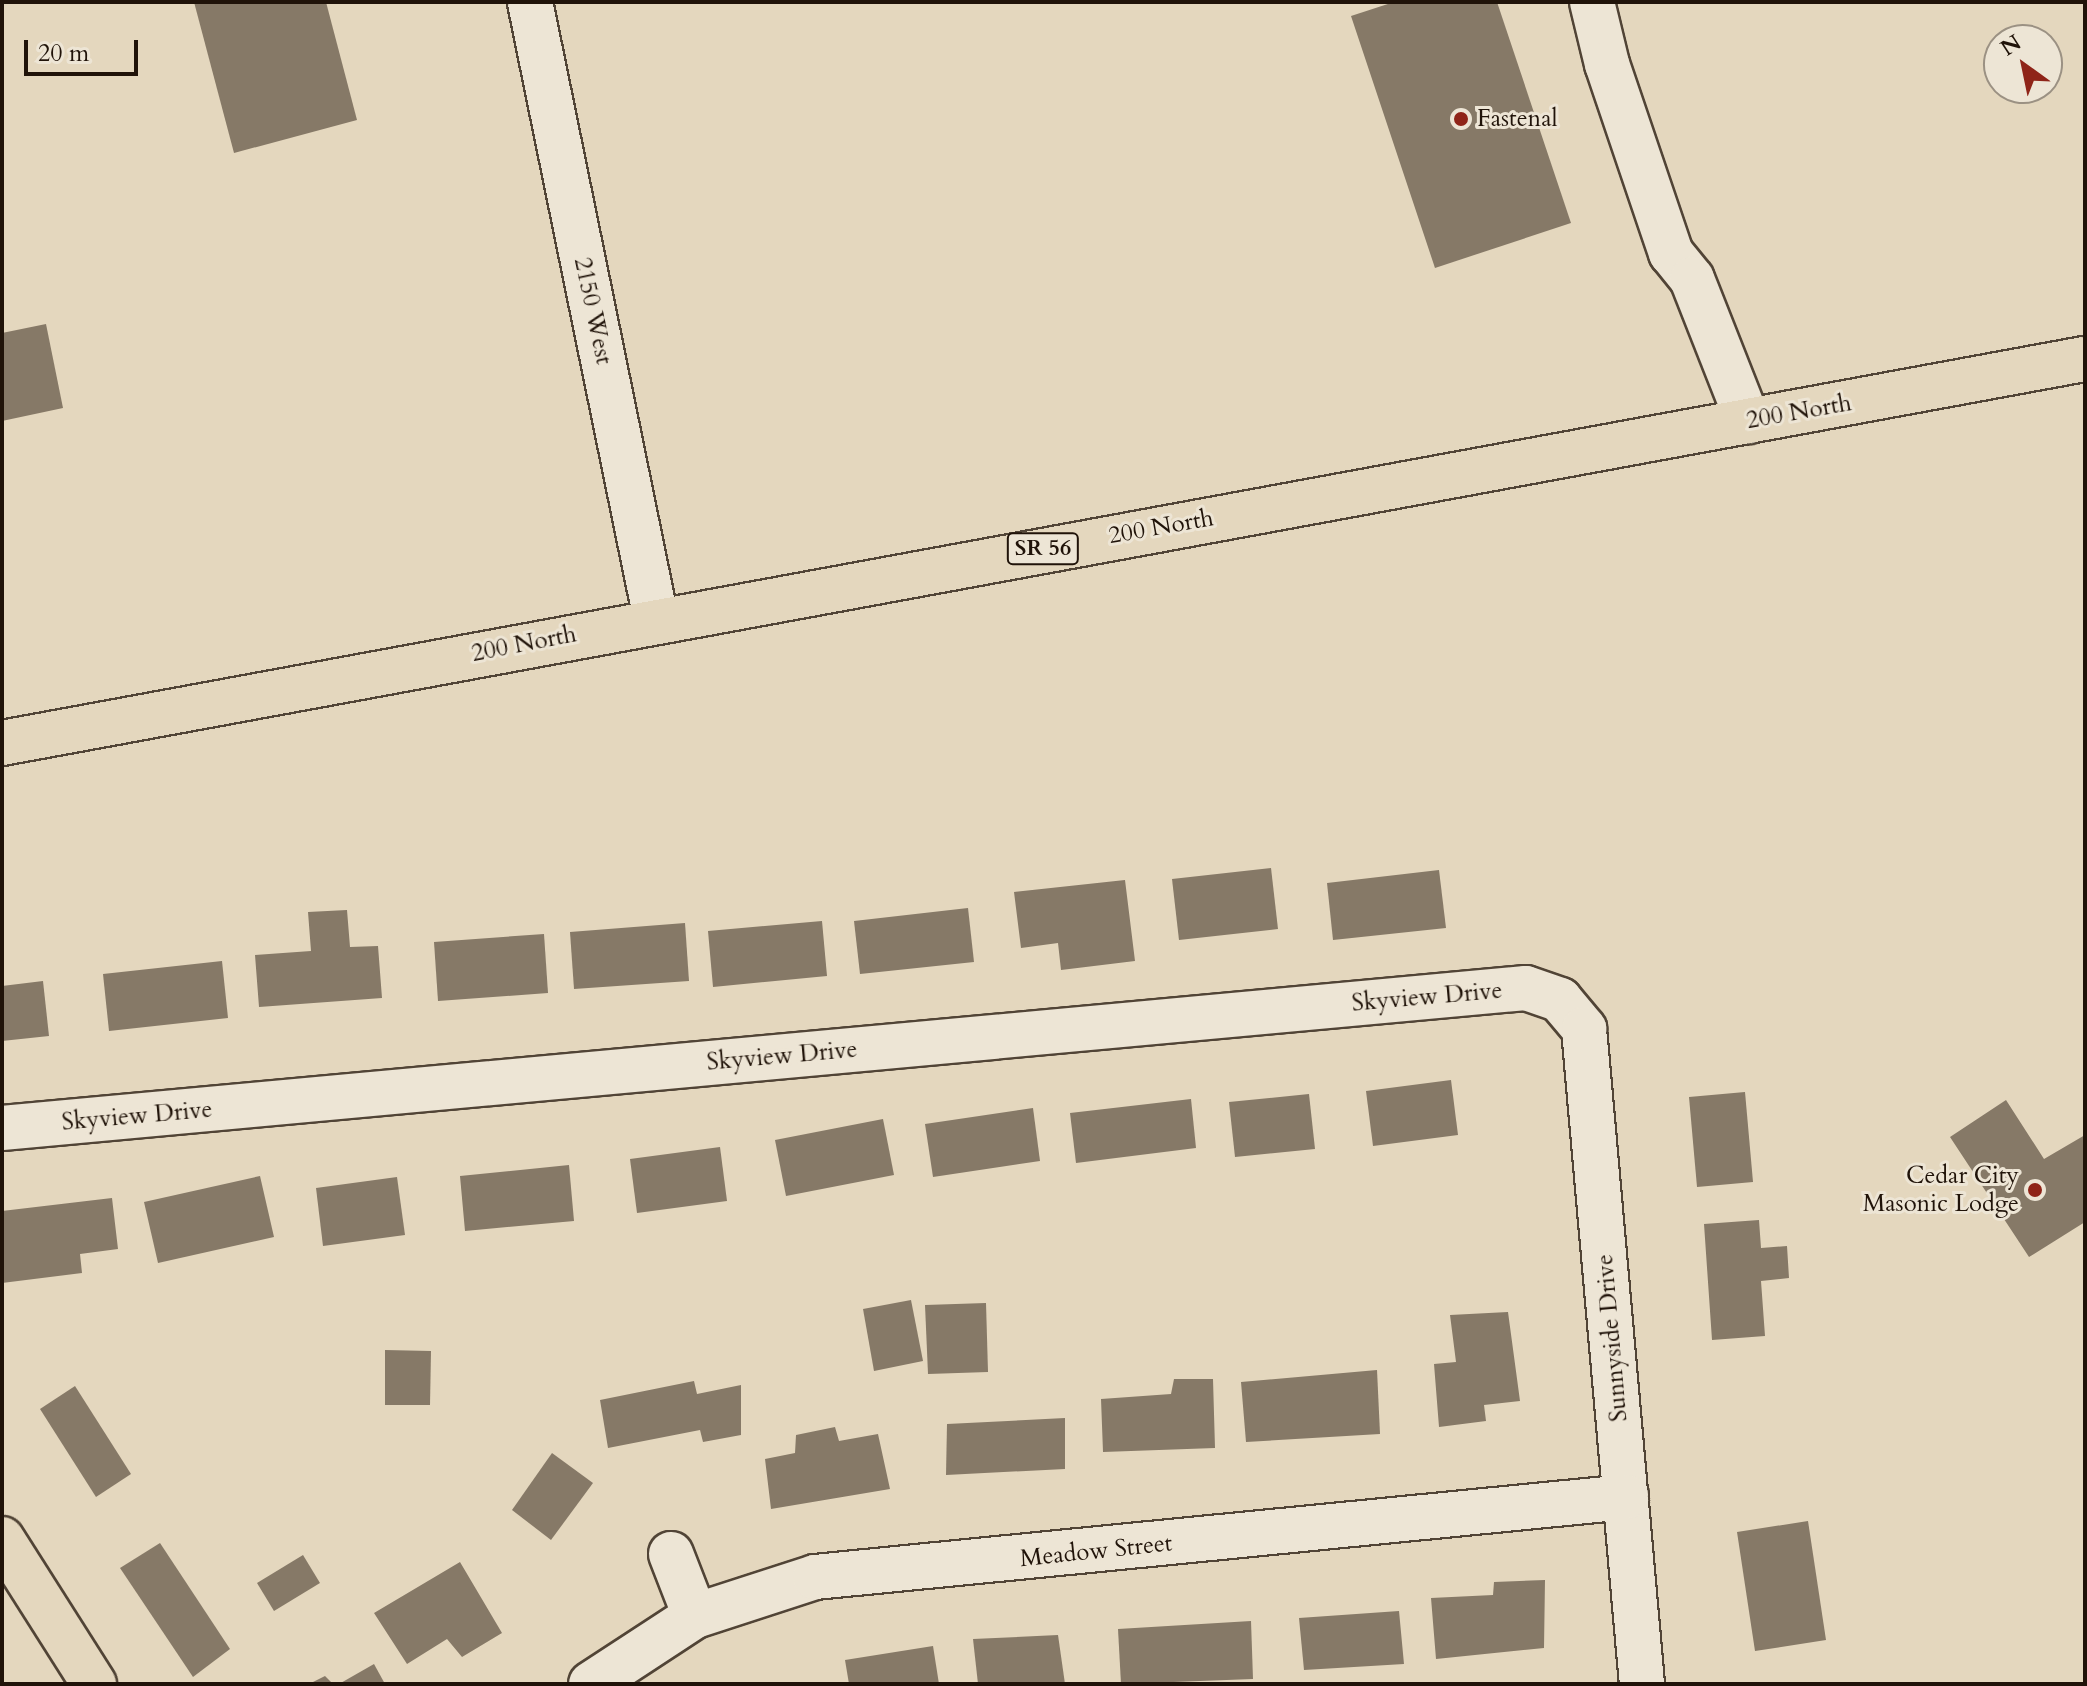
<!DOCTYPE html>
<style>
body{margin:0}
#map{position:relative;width:2087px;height:1686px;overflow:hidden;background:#e4d7be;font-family:Cardo,serif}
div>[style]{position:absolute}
.building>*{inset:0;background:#867967}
.roads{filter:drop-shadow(2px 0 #514436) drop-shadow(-2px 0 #514436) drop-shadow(0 2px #514436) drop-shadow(0 -2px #514436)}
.minor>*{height:44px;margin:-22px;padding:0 22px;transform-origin:22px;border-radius:22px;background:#ede5d5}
.major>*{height:44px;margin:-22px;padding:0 22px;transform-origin:22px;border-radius:22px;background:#e4d7be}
.dots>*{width:22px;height:22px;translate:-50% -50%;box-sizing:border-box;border:4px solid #ede5d5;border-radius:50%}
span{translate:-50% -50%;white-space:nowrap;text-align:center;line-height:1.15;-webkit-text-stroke:6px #ede5d5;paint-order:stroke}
.shield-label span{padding:2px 6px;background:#ede5d5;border:2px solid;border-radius:6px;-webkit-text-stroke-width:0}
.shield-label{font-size:22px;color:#201309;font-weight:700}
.poi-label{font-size:24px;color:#201309}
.left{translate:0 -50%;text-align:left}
.right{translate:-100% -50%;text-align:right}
.street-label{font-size:24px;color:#201309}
.frame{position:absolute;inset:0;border:4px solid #201309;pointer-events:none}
.north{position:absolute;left:1983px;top:24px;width:80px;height:80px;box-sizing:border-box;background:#ede5d5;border:2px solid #9b9183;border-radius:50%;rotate:327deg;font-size:22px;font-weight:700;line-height:32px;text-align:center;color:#201309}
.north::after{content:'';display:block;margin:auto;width:28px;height:36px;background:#8f2418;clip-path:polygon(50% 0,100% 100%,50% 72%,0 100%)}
.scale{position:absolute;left:24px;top:40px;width:114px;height:36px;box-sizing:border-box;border:4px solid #201309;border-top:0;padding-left:10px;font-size:24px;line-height:28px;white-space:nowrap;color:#201309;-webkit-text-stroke:6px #ede5d5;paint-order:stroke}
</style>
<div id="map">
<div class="building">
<i style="clip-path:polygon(194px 2px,326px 2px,357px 120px,234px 153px)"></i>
<i style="clip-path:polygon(1394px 2px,1497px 2px,1571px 223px,1435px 268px,1351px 16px)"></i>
<i style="clip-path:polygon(46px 324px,63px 408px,2px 421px,2px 333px)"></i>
<i style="clip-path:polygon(1271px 868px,1278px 929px,1179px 940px,1172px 879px)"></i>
<i style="clip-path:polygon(1439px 870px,1446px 928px,1333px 940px,1327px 883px)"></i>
<i style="clip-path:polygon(1125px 880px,1135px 961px,1061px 970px,1058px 943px,1021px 948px,1014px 892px)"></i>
<i style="clip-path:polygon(968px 908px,974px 962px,860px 974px,854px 921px)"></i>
<i style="clip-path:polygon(347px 910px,350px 947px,378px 946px,382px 998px,259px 1007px,255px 955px,311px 951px,308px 912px)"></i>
<i style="clip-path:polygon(822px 921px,827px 976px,713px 987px,708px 931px)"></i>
<i style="clip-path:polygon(685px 923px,689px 981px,574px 989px,570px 932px)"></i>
<i style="clip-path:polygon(544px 934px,548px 993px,438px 1001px,434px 942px)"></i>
<i style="clip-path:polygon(222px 961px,228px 1018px,109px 1031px,103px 974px)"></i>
<i style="clip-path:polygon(43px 981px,49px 1036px,2px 1041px,2px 986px)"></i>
<i style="clip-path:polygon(1451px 1080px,1458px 1135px,1373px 1146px,1366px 1091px)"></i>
<i style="clip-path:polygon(1745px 1092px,1753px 1182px,1697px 1187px,1689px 1097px)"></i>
<i style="clip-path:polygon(1309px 1094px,1315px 1149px,1235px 1157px,1229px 1102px)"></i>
<i style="clip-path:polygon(1191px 1099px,1196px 1148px,1076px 1163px,1070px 1113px)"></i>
<i style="clip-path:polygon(2006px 1100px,2044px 1159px,2085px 1135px,2085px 1222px,2029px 1257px,1950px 1137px)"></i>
<i style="clip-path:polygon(1033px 1108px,1040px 1161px,933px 1177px,925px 1124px)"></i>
<i style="clip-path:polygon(883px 1119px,894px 1175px,786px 1196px,775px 1140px)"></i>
<i style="clip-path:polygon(720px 1147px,727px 1201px,637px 1213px,630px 1159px)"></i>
<i style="clip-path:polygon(569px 1165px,574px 1221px,465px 1231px,460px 1176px)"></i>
<i style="clip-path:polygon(260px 1176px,274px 1237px,158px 1263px,144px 1202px)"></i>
<i style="clip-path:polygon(397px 1177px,405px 1235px,323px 1246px,316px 1188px)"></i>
<i style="clip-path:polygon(112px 1198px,118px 1249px,80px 1254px,82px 1273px,2px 1283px,2px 1211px)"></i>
<i style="clip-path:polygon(1759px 1220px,1761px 1248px,1787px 1246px,1789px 1278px,1761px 1281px,1765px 1336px,1712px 1340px,1704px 1224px)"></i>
<i style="clip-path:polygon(911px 1300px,923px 1361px,874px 1371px,863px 1309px)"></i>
<i style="clip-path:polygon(986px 1303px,988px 1372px,928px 1374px,925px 1305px)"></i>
<i style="clip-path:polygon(1508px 1312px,1520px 1401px,1484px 1405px,1486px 1421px,1439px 1427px,1434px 1364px,1456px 1362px,1450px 1315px)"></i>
<i style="clip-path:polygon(385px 1350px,431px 1351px,430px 1405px,385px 1405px)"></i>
<i style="clip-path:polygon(1377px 1370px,1380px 1434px,1246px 1442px,1241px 1382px)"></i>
<i style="clip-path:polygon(1174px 1379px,1213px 1379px,1215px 1448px,1103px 1452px,1101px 1399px,1171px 1394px)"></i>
<i style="clip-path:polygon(694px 1381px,697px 1394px,741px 1385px,741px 1435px,703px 1442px,700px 1430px,608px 1448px,600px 1400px)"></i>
<i style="clip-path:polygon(75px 1386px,131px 1474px,96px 1497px,40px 1409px)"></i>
<i style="clip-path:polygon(1065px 1418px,1065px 1469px,946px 1475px,947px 1424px)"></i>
<i style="clip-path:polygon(835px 1427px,839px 1441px,878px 1434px,890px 1489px,771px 1509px,765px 1459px,795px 1453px,796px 1435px)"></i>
<i style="clip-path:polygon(552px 1453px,593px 1483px,551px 1540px,512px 1510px)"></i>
<i style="clip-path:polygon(1808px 1521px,1826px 1640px,1755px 1651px,1737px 1532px)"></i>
<i style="clip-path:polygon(160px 1543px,230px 1649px,193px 1677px,120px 1568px)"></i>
<i style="clip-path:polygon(303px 1555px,320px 1583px,274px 1611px,257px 1583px)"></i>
<i style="clip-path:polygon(460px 1562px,502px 1633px,462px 1657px,447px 1639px,407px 1664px,374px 1613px)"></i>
<i style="clip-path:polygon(1545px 1580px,1544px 1648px,1436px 1659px,1431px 1598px,1493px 1595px,1494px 1582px)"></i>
<i style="clip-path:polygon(1399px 1611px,1404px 1664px,1304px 1670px,1299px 1618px)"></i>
<i style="clip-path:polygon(1251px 1621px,1253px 1679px,1121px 1684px,1118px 1629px)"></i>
<i style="clip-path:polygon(1058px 1635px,1065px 1684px,978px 1684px,973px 1639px)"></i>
<i style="clip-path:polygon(933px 1646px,939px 1684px,849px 1684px,845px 1660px)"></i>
<i style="clip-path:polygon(374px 1664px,385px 1684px,339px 1684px)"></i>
<i style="clip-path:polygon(325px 1676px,333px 1684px,309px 1684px)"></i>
</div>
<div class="roads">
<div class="minor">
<i style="left:530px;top:2px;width:630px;rotate:78.46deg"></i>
<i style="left:1592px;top:2px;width:64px;rotate:76.4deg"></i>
<i style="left:1607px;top:64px;width:200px;rotate:71.3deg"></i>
<i style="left:1671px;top:253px;width:33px;rotate:51deg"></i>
<i style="left:1692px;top:279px;width:153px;rotate:68.5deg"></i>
<i style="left:2px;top:1128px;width:1530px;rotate:-5.25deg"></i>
<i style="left:1526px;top:988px;width:36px;rotate:19deg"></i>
<i style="left:1560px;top:1000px;width:38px;rotate:50deg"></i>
<i style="left:1584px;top:1029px;width:658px;rotate:84.94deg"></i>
<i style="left:671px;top:1554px;width:66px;rotate:68.8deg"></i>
<i style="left:591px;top:1684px;width:124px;rotate:-33.2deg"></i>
<i style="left:695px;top:1616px;width:126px;rotate:-18deg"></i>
<i style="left:815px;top:1577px;width:815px;rotate:-5.63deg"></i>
</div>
<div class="major">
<i style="left:2px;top:743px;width:2118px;rotate:-10.45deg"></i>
<i style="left:2px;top:1539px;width:172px;rotate:57.6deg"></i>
</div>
</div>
<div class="dots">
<i style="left:1461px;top:119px;background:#8f2418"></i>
<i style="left:2035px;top:1190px;background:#8f2418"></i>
</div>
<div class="shield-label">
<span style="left:1043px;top:549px">SR 56</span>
</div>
<div class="poi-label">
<span class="left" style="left:1477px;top:119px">Fastenal</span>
<span class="right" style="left:2019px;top:1190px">Cedar City<br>Masonic Lodge</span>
</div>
<div class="street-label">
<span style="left:593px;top:311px;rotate:78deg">2150 West</span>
<span style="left:1799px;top:412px;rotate:-10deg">200 North</span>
<span style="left:1161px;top:527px;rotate:-10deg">200 North</span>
<span style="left:524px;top:644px;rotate:-11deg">200 North</span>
<span style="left:1427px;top:997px;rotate:-5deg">Skyview Drive</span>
<span style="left:782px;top:1056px;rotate:-5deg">Skyview Drive</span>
<span style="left:137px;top:1116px;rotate:-5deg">Skyview Drive</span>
<span style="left:1612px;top:1338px;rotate:-95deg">Sunnyside Drive</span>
<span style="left:1096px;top:1551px;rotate:-6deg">Meadow Street</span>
</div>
<div class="frame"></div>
<div class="north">N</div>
<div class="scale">20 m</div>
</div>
